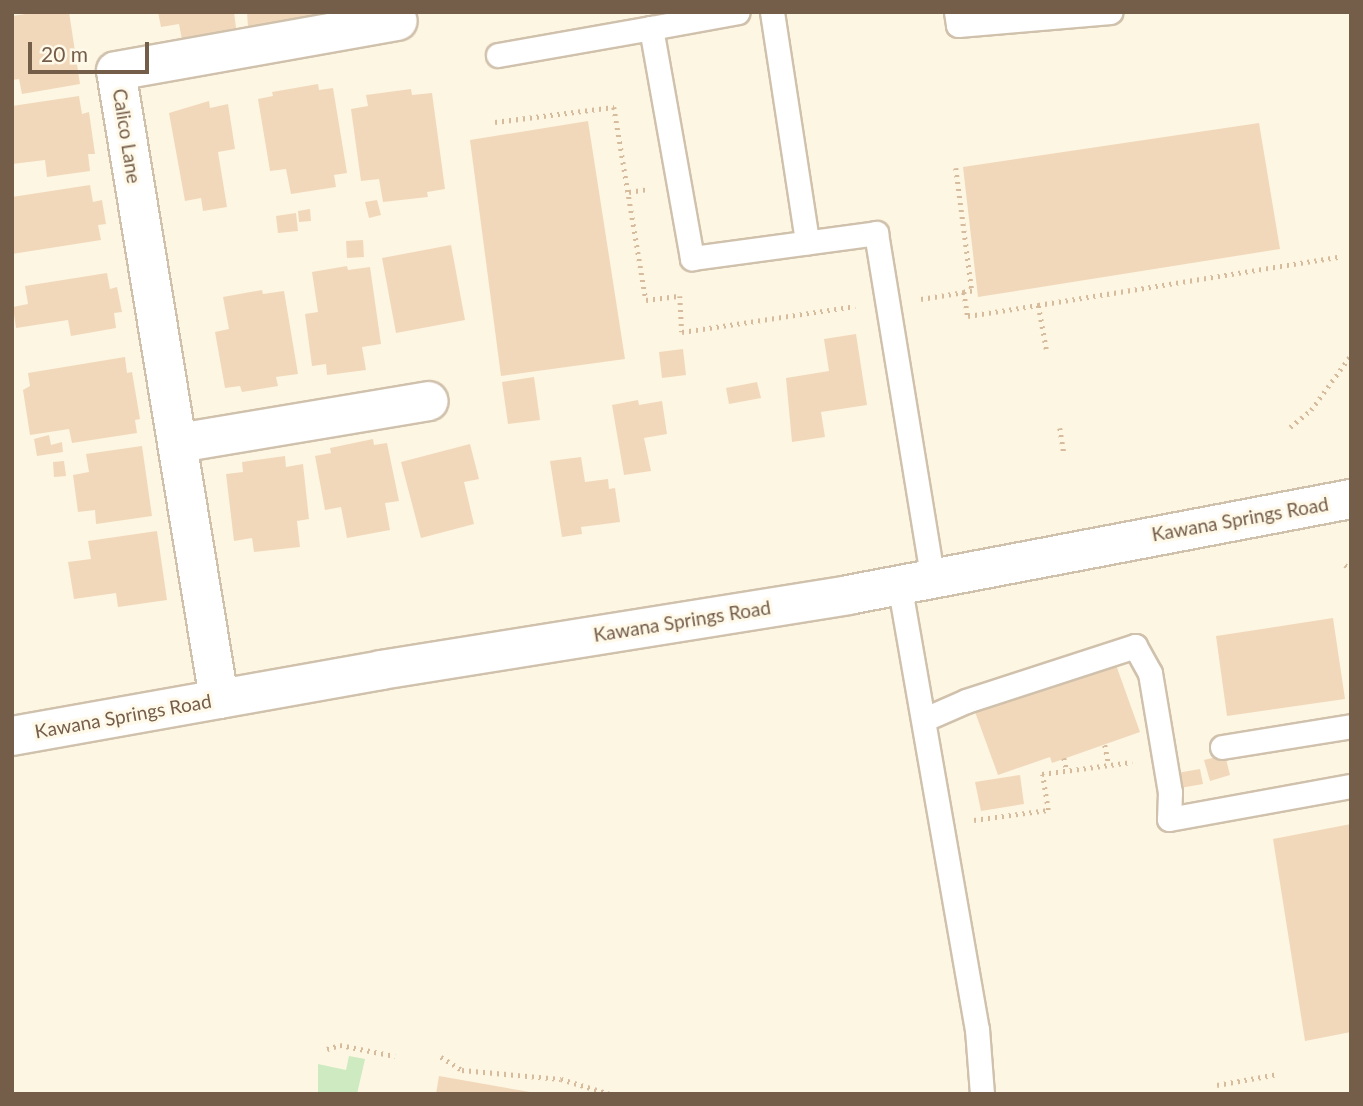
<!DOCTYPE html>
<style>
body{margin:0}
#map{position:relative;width:1363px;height:1106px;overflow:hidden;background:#fdf6e3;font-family:Lato,sans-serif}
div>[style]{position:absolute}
.green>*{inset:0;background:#cdeac1}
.building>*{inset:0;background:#f2d8ba}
.path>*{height:4.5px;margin-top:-2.25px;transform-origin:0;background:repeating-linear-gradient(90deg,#d7bb9d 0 2px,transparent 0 7px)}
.roads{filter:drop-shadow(2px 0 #d0c1ac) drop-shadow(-2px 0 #d0c1ac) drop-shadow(0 2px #d0c1ac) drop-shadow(0 -2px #d0c1ac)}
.lane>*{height:23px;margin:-11.5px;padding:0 11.5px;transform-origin:11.5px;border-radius:11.5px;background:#fff}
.street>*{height:38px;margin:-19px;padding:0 19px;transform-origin:19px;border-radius:19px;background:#fff}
.secondary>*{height:38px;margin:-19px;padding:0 19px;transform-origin:19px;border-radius:19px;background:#fff}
span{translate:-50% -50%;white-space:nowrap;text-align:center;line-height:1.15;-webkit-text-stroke:6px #fff9ea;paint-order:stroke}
.street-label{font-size:19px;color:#755e49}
.frame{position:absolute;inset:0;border:14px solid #755e49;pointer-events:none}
.scale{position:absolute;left:28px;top:42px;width:121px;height:32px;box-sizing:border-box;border:4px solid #755e49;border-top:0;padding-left:9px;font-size:21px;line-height:24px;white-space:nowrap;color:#755e49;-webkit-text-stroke:5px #fff9ea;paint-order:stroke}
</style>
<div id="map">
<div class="green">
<i style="clip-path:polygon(349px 1056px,365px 1059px,357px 1094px,318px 1094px,318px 1064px,346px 1070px)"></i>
</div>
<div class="building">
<i style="clip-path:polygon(39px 12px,69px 12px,80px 84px,22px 94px,19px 79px,12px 80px,12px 16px)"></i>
<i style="clip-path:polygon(158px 12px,234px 12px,236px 28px,182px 40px,179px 24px,161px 27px)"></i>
<i style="clip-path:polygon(247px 12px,327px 12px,328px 17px,248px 27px)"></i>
<i style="clip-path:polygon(318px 84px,319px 90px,333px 88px,347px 173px,334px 175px,336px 187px,291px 194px,286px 169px,270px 171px,258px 99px,273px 96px,272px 92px)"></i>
<i style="clip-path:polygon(411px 89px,412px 95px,432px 93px,445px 189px,427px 192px,428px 197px,383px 202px,379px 179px,361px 181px,351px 109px,368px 106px,366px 95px)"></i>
<i style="clip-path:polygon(79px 96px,82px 114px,89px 112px,95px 154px,88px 154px,90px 171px,47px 177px,45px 160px,12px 164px,12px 106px)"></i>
<i style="clip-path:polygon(209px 101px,210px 108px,228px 104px,235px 149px,218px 152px,227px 207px,203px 211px,201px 198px,185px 201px,169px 113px)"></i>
<i style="clip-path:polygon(588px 121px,625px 359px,501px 376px,470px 140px)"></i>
<i style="clip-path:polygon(1259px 123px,1280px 249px,978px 297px,963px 167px)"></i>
<i style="clip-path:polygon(90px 185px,93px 202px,102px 200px,106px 224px,98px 225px,101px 240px,12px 254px,12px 197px)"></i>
<i style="clip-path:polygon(377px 200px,381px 215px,369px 218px,365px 202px)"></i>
<i style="clip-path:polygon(310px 209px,311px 221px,299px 222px,298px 211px)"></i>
<i style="clip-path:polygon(296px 213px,298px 231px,278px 233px,276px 216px)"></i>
<i style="clip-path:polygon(363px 240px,364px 257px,347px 258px,346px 241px)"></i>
<i style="clip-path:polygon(451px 245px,465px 320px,396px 333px,382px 258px)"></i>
<i style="clip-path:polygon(347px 266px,348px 270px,370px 267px,381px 344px,362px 347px,366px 370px,327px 375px,326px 364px,312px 366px,305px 314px,318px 312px,312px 272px)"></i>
<i style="clip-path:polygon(107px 273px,110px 289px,117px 287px,122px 312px,114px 313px,116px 328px,71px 336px,68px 320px,16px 328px,13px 307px,28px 304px,25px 286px)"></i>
<i style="clip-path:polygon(262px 290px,263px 294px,284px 291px,298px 374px,276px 377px,278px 386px,242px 392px,240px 386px,225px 388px,215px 332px,229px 329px,223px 297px)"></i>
<i style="clip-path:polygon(856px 334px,867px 405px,821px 412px,825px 437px,792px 442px,786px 378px,829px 371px,824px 339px)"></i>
<i style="clip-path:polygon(683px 349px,686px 375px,662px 378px,659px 352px)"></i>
<i style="clip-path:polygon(125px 357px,127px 373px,132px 372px,140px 419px,135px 420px,137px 433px,72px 443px,69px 429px,30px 435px,23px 390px,30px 386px,28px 373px)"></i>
<i style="clip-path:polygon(534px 377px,540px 420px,508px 424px,502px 382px)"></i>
<i style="clip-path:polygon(757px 382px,761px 398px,729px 404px,726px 388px)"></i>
<i style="clip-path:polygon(638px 400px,639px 405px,662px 401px,667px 434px,644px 438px,651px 471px,624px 475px,612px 405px)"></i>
<i style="clip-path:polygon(49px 435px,51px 445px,62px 442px,63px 452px,37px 456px,34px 439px)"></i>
<i style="clip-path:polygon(373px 439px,374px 445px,387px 443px,399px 501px,385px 503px,390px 530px,347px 538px,341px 507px,325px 510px,315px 456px,331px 453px,330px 448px)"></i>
<i style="clip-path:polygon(470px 444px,479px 479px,464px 482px,474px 524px,421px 538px,401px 462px)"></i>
<i style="clip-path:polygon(142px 446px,152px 516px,96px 524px,95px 510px,78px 512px,73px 475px,89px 472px,86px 454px)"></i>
<i style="clip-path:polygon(285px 456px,286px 467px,303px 464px,309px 519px,297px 521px,300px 547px,254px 552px,252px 538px,234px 541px,226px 474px,243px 472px,242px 462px)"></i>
<i style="clip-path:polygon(581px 457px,585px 482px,608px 479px,609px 489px,615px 488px,620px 522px,581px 527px,582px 534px,562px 537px,550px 461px)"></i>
<i style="clip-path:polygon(64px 461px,66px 476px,54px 477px,53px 462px)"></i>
<i style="clip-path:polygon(157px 531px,167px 600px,118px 607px,116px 593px,74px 599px,68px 562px,91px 559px,88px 541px)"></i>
<i style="clip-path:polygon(1333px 618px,1345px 699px,1227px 716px,1216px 636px)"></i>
<i style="clip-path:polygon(1115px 662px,1140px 732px,1052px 763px,1050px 757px,998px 775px,975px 712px)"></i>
<i style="clip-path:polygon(1225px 755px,1230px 775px,1210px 781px,1204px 760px)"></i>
<i style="clip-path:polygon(1200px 769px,1203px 784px,1180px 788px,1177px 773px)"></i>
<i style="clip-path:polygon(1020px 775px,1024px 804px,981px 811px,975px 782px)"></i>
<i style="clip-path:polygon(1351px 824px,1351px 1032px,1305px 1041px,1273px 839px)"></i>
<i style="clip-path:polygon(439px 1076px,530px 1092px,530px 1094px,436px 1094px)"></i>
</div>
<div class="path">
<i style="left:495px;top:122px;width:120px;rotate:-7.2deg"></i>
<i style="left:614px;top:107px;width:196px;rotate:80.6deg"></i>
<i style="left:646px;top:300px;width:34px;rotate:-7deg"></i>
<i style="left:680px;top:296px;width:36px;rotate:87deg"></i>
<i style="left:682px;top:332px;width:175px;rotate:-8.5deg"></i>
<i style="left:956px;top:168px;width:124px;rotate:82.6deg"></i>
<i style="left:972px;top:291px;width:8px;rotate:173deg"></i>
<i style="left:629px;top:192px;width:20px;rotate:-9deg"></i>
<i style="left:921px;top:299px;width:44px;rotate:-9.2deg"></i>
<i style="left:964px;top:292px;width:24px;rotate:81deg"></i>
<i style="left:968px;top:316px;width:71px;rotate:-8.9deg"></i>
<i style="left:1046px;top:349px;width:45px;rotate:-100.3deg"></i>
<i style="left:1038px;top:305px;width:305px;rotate:-9.1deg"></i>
<i style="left:1290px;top:427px;width:27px;rotate:-39deg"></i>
<i style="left:1311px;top:410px;width:68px;rotate:-54deg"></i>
<i style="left:1060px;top:428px;width:24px;rotate:81deg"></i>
<i style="left:1345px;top:565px;width:7px;rotate:34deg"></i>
<i style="left:1105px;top:745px;width:20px;rotate:79deg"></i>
<i style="left:1064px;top:758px;width:13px;rotate:77deg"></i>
<i style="left:974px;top:820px;width:75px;rotate:-7.7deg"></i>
<i style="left:1048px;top:810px;width:36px;rotate:-99deg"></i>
<i style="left:1042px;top:774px;width:91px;rotate:-7.6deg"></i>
<i style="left:327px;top:1049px;width:14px;rotate:-17deg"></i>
<i style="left:340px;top:1045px;width:56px;rotate:11.3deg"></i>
<i style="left:441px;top:1057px;width:25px;rotate:32deg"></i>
<i style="left:462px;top:1070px;width:99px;rotate:5.2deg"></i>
<i style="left:561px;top:1079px;width:51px;rotate:17deg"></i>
<i style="left:1217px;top:1085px;width:62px;rotate:-10.2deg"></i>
</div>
<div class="roads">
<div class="lane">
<i style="left:772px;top:12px;width:233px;rotate:81.3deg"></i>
<i style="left:956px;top:12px;width:13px;rotate:81deg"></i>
<i style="left:958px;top:25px;width:153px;rotate:-4.9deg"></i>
<i style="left:651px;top:28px;width:88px;rotate:-10.4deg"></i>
<i style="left:498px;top:55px;width:155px;rotate:-10deg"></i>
<i style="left:651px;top:28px;width:234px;rotate:79.9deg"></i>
<i style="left:692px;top:258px;width:186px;rotate:-7.7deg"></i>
<i style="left:876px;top:233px;width:347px;rotate:80.7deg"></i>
<i style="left:899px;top:583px;width:453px;rotate:80.1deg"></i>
<i style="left:977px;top:1029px;width:65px;rotate:85.6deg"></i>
<i style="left:925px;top:719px;width:45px;rotate:-23.7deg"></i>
<i style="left:966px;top:701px;width:178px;rotate:-18deg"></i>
<i style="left:1135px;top:646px;width:31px;rotate:61deg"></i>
<i style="left:1150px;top:673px;width:121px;rotate:80.5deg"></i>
<i style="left:1170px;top:792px;width:27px;rotate:92deg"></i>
<i style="left:1169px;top:819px;width:185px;rotate:-10.3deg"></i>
<i style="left:1222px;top:747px;width:131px;rotate:-9.2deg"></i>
</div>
<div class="street">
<i style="left:178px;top:443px;width:254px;rotate:-9.5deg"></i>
<i style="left:219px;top:699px;width:636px;rotate:-99.31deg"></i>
<i style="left:116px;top:71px;width:286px;rotate:-10.1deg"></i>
</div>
<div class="secondary">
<i style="left:12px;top:736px;width:375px;rotate:-10.1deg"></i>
<i style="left:381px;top:670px;width:473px;rotate:-9.1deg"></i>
<i style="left:848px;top:595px;width:512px;rotate:-10.81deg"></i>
</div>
</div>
<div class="street-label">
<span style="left:127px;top:136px;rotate:81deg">Calico Lane</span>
<span style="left:1240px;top:519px;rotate:-10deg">Kawana Springs Road</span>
<span style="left:682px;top:621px;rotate:-9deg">Kawana Springs Road</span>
<span style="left:123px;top:716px;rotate:-10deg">Kawana Springs Road</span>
</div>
<div class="frame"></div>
<div class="scale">20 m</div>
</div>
